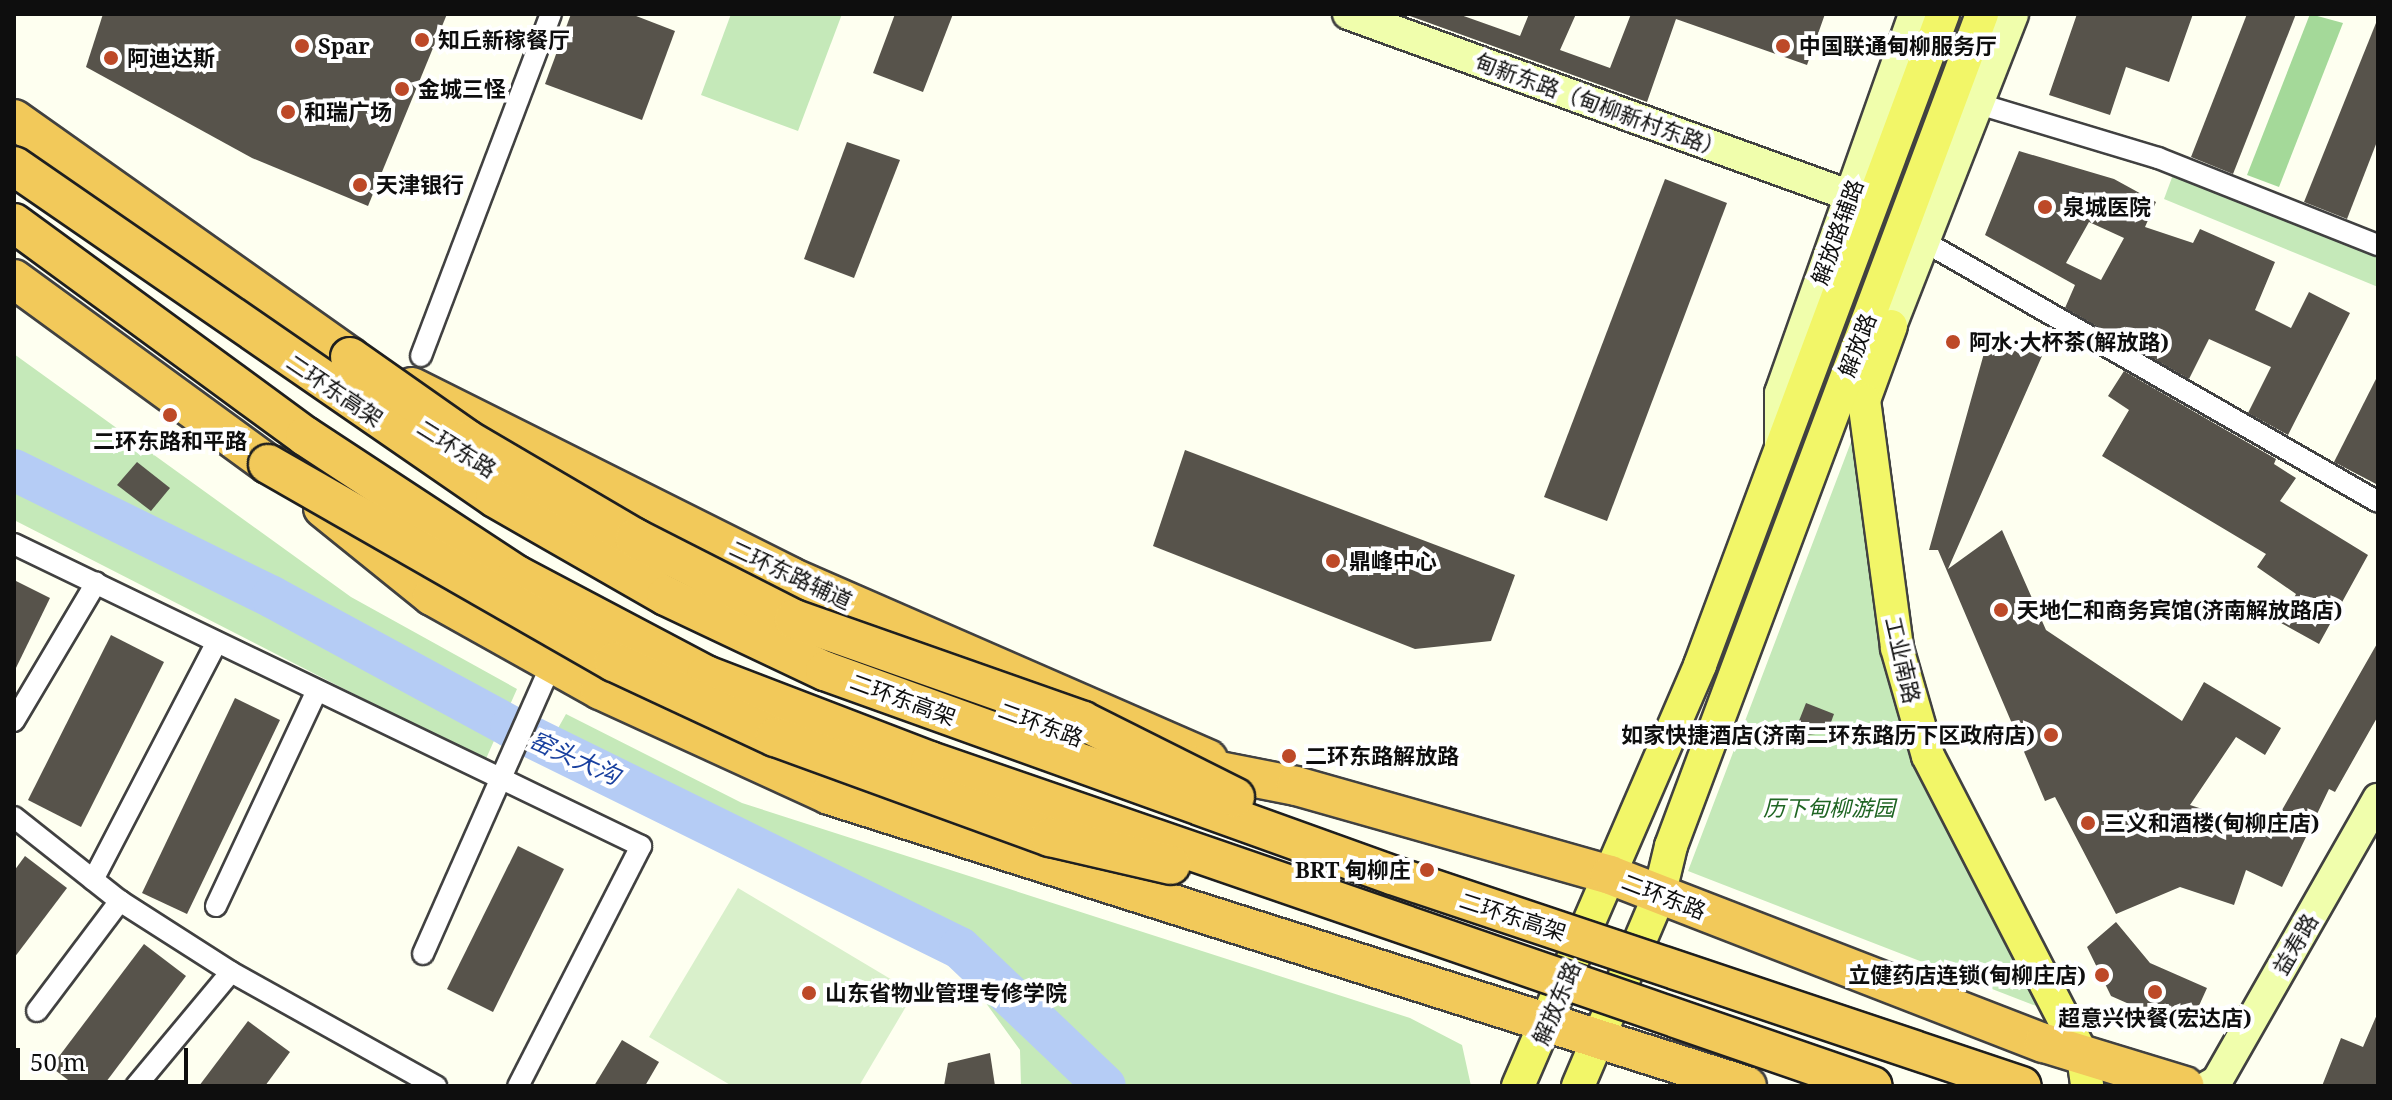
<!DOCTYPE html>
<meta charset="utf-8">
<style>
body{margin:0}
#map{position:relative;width:2392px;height:1100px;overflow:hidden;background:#fefff0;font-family:"Noto Serif","Noto Sans SC",serif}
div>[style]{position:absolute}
.green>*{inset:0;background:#c5e9b9}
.forest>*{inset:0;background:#a4d999}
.pitch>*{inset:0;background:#d9f0cb}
.river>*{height:42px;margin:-21px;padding:0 21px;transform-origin:21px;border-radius:21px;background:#b5ccf5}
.building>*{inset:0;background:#57534b}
.roads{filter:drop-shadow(2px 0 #414141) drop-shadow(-2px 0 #414141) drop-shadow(0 2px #414141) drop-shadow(0 -2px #414141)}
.street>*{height:20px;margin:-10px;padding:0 10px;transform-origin:10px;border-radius:10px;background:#fff}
.secondary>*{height:30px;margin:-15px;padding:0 15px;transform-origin:15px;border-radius:15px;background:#f0feac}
.primary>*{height:32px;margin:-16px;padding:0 16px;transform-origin:16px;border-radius:16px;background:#f2f668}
.highway>*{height:38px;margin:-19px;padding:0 19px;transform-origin:19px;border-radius:19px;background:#f2c95a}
.bridges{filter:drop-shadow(2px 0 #1f1f1f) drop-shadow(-2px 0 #1f1f1f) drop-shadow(0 2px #1f1f1f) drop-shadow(0 -2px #1f1f1f)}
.highway-bridge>*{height:38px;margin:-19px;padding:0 19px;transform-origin:19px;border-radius:19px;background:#f2c95a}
.dots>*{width:22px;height:22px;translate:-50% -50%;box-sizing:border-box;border:4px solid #fff;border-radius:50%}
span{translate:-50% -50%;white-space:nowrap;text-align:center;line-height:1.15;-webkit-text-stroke:8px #fff;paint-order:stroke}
.poi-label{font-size:22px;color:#0e0e0e;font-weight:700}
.left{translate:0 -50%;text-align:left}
.right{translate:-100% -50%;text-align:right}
.street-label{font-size:22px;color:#0e0e0e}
.park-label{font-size:22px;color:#1f6523;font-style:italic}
.water-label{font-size:24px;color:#19409f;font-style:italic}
.frame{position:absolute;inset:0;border:16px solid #0e0e0e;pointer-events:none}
.scale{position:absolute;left:16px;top:1048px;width:172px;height:36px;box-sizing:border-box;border:4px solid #0e0e0e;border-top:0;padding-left:10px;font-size:24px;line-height:28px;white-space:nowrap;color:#0e0e0e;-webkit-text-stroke:6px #fff;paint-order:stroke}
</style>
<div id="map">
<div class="green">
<i style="clip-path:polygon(731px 14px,842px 14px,798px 131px,701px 95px)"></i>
<i style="clip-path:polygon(2174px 172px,2378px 256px,2378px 287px,2164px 199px)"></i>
<i style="clip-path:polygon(14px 354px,351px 597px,517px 689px,485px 761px,14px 520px)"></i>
<i style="clip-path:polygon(1859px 421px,1892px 649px,2062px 1016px,1688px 871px)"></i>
<i style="clip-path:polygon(566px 714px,742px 803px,1410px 1018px,1462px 1045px,1471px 1086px,1021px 1086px,1020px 1050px,954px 959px,965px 937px,543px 755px)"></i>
</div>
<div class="forest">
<i style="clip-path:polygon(2310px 14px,2343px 23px,2279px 187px,2247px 175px)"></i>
</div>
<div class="pitch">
<i style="clip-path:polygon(738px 888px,914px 993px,859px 1086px,732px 1086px,649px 1037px)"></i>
</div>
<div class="river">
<i style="left:14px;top:470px;width:288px;rotate:26.2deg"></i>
<i style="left:272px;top:597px;width:272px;rotate:28.5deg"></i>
<i style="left:511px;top:727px;width:500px;rotate:26.21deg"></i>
<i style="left:960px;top:948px;width:200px;rotate:43.6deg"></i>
</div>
<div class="building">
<i style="clip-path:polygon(103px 14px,447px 14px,368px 206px,252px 158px,86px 67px)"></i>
<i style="clip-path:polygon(571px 14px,631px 14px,675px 31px,642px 120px,545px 84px)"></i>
<i style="clip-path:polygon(895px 14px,953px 14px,923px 92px,873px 73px)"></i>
<i style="clip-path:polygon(1458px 14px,1520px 36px,1529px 14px,1576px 14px,1560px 50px,1610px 68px,1631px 14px,1825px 14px,1807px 65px,1676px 19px,1647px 102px,1410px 16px)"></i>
<i style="clip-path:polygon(2077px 14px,2193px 14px,2169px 82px,2126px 67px,2110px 115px,2049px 95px)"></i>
<i style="clip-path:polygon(2247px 14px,2296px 14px,2233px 174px,2191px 157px)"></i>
<i style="clip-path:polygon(2378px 18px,2378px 139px,2347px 219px,2304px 202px)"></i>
<i style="clip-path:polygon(847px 142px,900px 160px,854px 278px,804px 259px)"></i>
<i style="clip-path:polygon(evenodd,2019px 151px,2114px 179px,2156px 202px,2145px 227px,2193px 243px,2200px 229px,2275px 262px,2255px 310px,2291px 328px,2309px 292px,2350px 313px,2288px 435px,2248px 413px,2271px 367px,2209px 339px,2189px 379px,2065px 308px,2075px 285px,1985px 235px,2019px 151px,2089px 222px,2124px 238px,2101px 280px,2066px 263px,2089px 222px)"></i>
<i style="clip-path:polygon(1665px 179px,1727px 203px,1607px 521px,1544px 497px)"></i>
<i style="clip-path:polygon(1988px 339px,2042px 356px,1948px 569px,2002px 530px,2046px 630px,2182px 721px,2204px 682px,2281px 728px,2265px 755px,2236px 737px,2190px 805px,2270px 831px,2378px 642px,2378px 716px,2335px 792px,2329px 789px,2282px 887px,2246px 870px,2234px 905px,2180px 887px,2116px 914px,2055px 797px,2045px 801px,1938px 550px,1929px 550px)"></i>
<i style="clip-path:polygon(2124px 371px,2276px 459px,2274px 464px,2296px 478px,2280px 501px,2368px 555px,2319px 644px,2281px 623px,2296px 594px,2257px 567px,2266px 554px,2102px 456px,2129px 410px,2108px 396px)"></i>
<i style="clip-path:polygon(2378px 375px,2378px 485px,2334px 462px)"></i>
<i style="clip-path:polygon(1185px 450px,1515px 575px,1491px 641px,1415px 649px,1153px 546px)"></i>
<i style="clip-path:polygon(137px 462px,170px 488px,151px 511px,117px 485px)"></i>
<i style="clip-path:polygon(14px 580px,50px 598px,14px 672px)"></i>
<i style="clip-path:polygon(111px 635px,164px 662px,81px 827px,28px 800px)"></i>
<i style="clip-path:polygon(235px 698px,280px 720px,187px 914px,142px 893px)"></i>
<i style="clip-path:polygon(1806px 703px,1834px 714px,1827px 733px,1793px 736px)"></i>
<i style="clip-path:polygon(518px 846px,564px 869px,493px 1012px,447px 989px)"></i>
<i style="clip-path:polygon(25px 856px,67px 888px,14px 958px,14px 871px)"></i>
<i style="clip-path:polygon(2116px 922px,2150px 963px,2207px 988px,2188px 1030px,2111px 996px,2087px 947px)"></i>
<i style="clip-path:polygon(144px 944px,186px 976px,103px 1086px,76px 1086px,51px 1067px)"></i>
<i style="clip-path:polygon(2378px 1012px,2378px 1086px,2322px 1086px,2341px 1038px,2363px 1047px)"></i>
<i style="clip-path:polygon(248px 1021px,290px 1052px,265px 1086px,199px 1086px)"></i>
<i style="clip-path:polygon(622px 1040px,659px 1062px,645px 1086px,594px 1086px)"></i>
<i style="clip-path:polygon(990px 1053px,995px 1086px,944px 1086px,948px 1063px)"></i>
</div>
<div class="roads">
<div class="street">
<i style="left:1979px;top:104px;width:187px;rotate:16.8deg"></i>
<i style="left:2158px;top:158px;width:237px;rotate:21.6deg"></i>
<i style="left:1925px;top:242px;width:522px;rotate:29.85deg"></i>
<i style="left:421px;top:356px;width:366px;rotate:-69.2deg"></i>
<i style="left:14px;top:544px;width:696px;rotate:25.72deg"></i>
<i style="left:641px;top:846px;width:270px;rotate:117.1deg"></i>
<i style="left:14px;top:721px;width:161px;rotate:-59.3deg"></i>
<i style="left:14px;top:817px;width:135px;rotate:38.4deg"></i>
<i style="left:120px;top:901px;width:132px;rotate:32.6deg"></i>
<i style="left:231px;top:972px;width:235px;rotate:29.1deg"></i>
<i style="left:93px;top:880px;width:260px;rotate:-62.5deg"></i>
<i style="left:216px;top:906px;width:233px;rotate:-64.9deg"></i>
<i style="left:423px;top:954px;width:318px;rotate:-66.1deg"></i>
<i style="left:37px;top:1011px;width:138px;rotate:-53deg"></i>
<i style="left:136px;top:1086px;width:148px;rotate:-50.2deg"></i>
</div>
<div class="secondary">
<i style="left:1348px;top:14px;width:535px;rotate:19.89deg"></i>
<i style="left:1891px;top:326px;width:335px;rotate:-68.6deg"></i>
<i style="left:1780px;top:444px;width:51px;rotate:-90deg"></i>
<i style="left:1780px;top:393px;width:402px;rotate:-70.5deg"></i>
<i style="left:2208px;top:1086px;width:10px;rotate:-29deg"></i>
<i style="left:2217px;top:1081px;width:325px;rotate:-60.3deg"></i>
</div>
<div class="primary">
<i style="left:1891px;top:326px;width:79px;rotate:110deg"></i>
<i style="left:1864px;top:400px;width:250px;rotate:82.4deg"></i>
<i style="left:1897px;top:648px;width:112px;rotate:74deg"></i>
<i style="left:1928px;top:756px;width:338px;rotate:62.7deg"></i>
<i style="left:2083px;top:1056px;width:30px;rotate:82deg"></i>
<i style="left:1518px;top:1086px;width:459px;rotate:-66.6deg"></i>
<i style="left:1700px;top:665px;width:695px;rotate:-69.53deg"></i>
<i style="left:1578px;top:1086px;width:207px;rotate:-66.9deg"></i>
<i style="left:1659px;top:896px;width:51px;rotate:-76.5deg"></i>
<i style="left:1671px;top:846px;width:888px;rotate:-69.5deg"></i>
</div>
<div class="highway">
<i style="left:14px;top:119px;width:412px;rotate:35.3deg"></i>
<i style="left:350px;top:357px;width:34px;rotate:60deg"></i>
<i style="left:14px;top:279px;width:314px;rotate:36.1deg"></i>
<i style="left:268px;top:464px;width:31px;rotate:15deg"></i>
<i style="left:412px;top:387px;width:424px;rotate:26.6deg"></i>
<i style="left:791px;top:577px;width:455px;rotate:23.6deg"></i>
<i style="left:323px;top:508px;width:140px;rotate:38.9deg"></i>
<i style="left:432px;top:596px;width:193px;rotate:29.2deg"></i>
<i style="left:600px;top:690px;width:252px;rotate:24.6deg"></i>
<i style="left:829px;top:795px;width:963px;rotate:17.59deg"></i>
<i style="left:1174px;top:762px;width:124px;rotate:11.1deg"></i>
<i style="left:1296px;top:786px;width:326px;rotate:15.8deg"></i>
<i style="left:1610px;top:875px;width:465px;rotate:21.2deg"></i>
<i style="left:2044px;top:1043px;width:147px;rotate:17deg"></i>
</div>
</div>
<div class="bridges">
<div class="highway-bridge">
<i style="left:14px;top:166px;width:584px;rotate:34.61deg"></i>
<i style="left:495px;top:498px;width:197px;rotate:29.8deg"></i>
<i style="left:666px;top:596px;width:176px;rotate:25.3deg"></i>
<i style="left:825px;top:671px;width:603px;rotate:19.79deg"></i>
<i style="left:1392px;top:875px;width:664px;rotate:18.52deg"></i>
<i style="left:14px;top:223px;width:361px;rotate:36.2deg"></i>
<i style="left:305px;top:436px;width:254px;rotate:33.3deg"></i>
<i style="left:517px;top:575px;width:214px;rotate:27.9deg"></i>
<i style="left:706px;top:675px;width:240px;rotate:21deg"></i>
<i style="left:930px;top:761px;width:997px;rotate:19.02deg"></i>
<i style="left:350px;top:357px;width:144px;rotate:35.1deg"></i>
<i style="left:468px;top:440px;width:194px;rotate:30.4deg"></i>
<i style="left:635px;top:538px;width:178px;rotate:27deg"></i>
<i style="left:794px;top:619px;width:306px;rotate:19.4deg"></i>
<i style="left:1083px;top:721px;width:170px;rotate:26.6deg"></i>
<i style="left:268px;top:464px;width:399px;rotate:29.8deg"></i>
<i style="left:614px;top:662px;width:178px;rotate:25deg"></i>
<i style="left:775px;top:737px;width:293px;rotate:20deg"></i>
<i style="left:1050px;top:837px;width:124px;rotate:13deg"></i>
</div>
</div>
<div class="dots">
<i style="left:422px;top:40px;background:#bd4928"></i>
<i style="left:302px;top:46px;background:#bd4928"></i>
<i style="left:1783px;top:46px;background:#bd4928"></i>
<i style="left:111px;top:58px;background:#bd4928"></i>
<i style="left:402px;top:89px;background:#bd4928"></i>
<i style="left:288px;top:112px;background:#bd4928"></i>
<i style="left:360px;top:185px;background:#bd4928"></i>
<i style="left:2045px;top:207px;background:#bd4928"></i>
<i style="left:1953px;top:342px;background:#bd4928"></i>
<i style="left:170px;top:415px;background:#bd4928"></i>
<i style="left:1333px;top:561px;background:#bd4928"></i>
<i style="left:2001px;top:610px;background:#bd4928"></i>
<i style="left:2051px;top:735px;background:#bd4928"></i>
<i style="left:1289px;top:756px;background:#bd4928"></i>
<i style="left:2088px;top:823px;background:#bd4928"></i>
<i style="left:1427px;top:870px;background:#bd4928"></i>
<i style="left:2102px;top:975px;background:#bd4928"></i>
<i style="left:2155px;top:992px;background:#bd4928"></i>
<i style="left:809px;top:993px;background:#bd4928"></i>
</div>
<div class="poi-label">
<span class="left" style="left:438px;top:40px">知丘新稼餐厅</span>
<span class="left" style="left:318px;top:46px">Spar</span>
<span class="left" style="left:1799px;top:46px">中国联通甸柳服务厅</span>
<span class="left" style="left:127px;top:58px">阿迪达斯</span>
<span class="left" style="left:418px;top:89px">金城三怪</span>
<span class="left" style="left:304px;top:112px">和瑞广场</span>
<span class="left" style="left:376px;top:185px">天津银行</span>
<span class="left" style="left:2063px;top:207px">泉城医院</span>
<span class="left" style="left:1969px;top:342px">阿水·大杯茶(解放路)</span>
<span style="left:170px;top:441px">二环东路和平路</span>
<span class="left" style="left:1349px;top:561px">鼎峰中心</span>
<span class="left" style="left:2017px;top:610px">天地仁和商务宾馆(济南解放路店)</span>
<span class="right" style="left:2035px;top:735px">如家快捷酒店(济南二环东路历下区政府店)</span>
<span class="left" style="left:1305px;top:756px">二环东路解放路</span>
<span class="left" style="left:2104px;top:823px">三义和酒楼(甸柳庄店)</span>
<span class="right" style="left:1411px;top:870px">BRT 甸柳庄</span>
<span class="right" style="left:2086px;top:975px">立健药店连锁(甸柳庄店)</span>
<span class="left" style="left:825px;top:993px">山东省物业管理专修学院</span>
<span style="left:2155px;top:1018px">超意兴快餐(宏达店)</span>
</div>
<div class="street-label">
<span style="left:1600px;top:105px;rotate:20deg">甸新东路（甸柳新村东路）</span>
<span style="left:1837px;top:232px;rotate:-70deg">解放路辅路</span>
<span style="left:1857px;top:345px;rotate:-69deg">解放路</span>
<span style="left:335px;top:390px;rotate:34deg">二环东高架</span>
<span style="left:457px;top:448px;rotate:32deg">二环东路</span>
<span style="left:791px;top:574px;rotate:25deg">二环东路辅道</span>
<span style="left:1903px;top:660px;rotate:77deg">工业南路</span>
<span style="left:903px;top:699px;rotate:20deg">二环东高架</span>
<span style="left:1041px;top:724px;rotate:20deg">二环东路</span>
<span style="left:1664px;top:896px;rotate:21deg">二环东路</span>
<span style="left:1513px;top:916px;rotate:18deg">二环东高架</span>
<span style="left:2295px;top:944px;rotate:-60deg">益寿路</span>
<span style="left:1556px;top:1003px;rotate:-67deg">解放东路</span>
</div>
<div class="park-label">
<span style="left:1829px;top:808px">历下甸柳游园</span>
</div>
<div class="water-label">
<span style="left:575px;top:757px;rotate:24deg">窑头大沟</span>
</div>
<div class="frame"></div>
<div class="scale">50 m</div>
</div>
